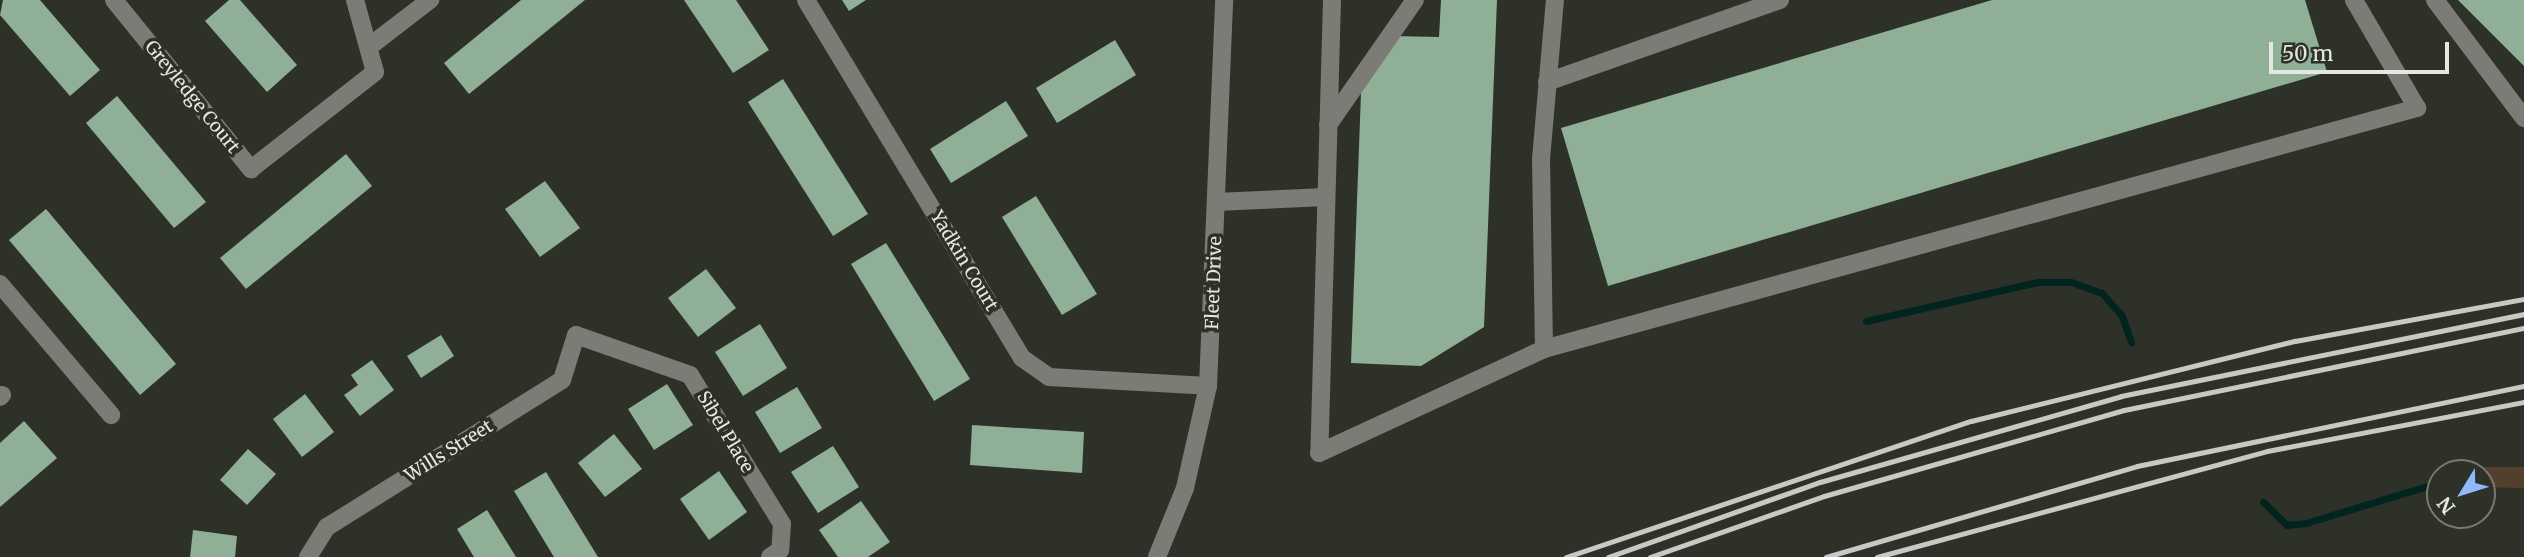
<!DOCTYPE html>
<style>
body{margin:0}
#map{position:relative;width:2524px;height:557px;overflow:hidden;background:#2e3128;font-family:Merriweather,serif}
div>[style]{position:absolute}
.green>*{inset:0;background:#52402c}
.stream>*{height:7px;margin:-3.5px;padding:0 3.5px;transform-origin:3.5px;border-radius:3.5px;background:#02241e}
.building>*{inset:0;background:#8faf96}
.minor>*{height:18px;margin:-9px;padding:0 9px;transform-origin:9px;border-radius:9px;background:#7c7b76}
.rail>*{height:5px;margin:-2.5px;padding:0 2.5px;transform-origin:2.5px;border-radius:2.5px;background:#c7c9c3}
span{translate:-50% -50%;white-space:nowrap;text-align:center;line-height:1.15;-webkit-text-stroke:7px #2e3128;paint-order:stroke}
.street-label{font-size:18px;color:#e5e7e2}
.north{position:absolute;left:2426px;top:459px;width:70px;height:70px;box-sizing:border-box;background:#2e3128;border:2px solid #777a72;border-radius:50%;rotate:232deg;font-size:19px;font-weight:700;line-height:28px;text-align:center;color:#e5e7e2}
.north::after{content:'';display:block;margin:auto;width:24px;height:32px;background:#8fb8fd;clip-path:polygon(50% 0,100% 100%,50% 72%,0 100%)}
.scale{position:absolute;left:2269px;top:42px;width:180px;height:32px;box-sizing:border-box;border:4px solid #e5e7e2;border-top:0;padding-left:9px;font-size:21px;line-height:24px;white-space:nowrap;color:#e5e7e2;-webkit-text-stroke:5px #2e3128;paint-order:stroke}
</style>
<div id="map">
<div class="green">
<i style="clip-path:polygon(2481px 467px,2524px 467px,2524px 488px,2482px 487px,2482px 473px,2465px 473px)"></i>
</div>
<div class="stream">
<i style="left:1866px;top:321px;width:176px;rotate:-12.8deg"></i>
<i style="left:2038px;top:282px;width:33px"></i>
<i style="left:2071px;top:282px;width:33px;rotate:20deg"></i>
<i style="left:2102px;top:293px;width:30px;rotate:49deg"></i>
<i style="left:2122px;top:316px;width:28px;rotate:71deg"></i>
<i style="left:2263px;top:502px;width:33px;rotate:44deg"></i>
<i style="left:2287px;top:525px;width:19px;rotate:-6deg"></i>
<i style="left:2306px;top:523px;width:140px;rotate:-17deg"></i>
</div>
<div class="building">
<i style="clip-path:polygon(3px 0,40px 0,100px 70px,70px 96px,0 15px)"></i>
<i style="clip-path:polygon(229px 0,240px 0,297px 65px,267px 92px,205px 21px)"></i>
<i style="clip-path:polygon(521px 0,585px 0,469px 94px,444px 63px)"></i>
<i style="clip-path:polygon(684px 0,736px 0,769px 50px,733px 73px)"></i>
<i style="clip-path:polygon(842px 0,866px 0,849px 11px)"></i>
<i style="clip-path:polygon(1441px 0,1497px 0,1484px 327px,1421px 366px,1351px 363px,1361px 93px,1392px 36px,1439px 37px)"></i>
<i style="clip-path:polygon(1992px 0,2305px 0,2327px 72px,1608px 286px,1561px 128px)"></i>
<i style="clip-path:polygon(2458px 0,2524px 0,2524px 66px)"></i>
<i style="clip-path:polygon(1115px 40px,1136px 75px,1057px 123px,1036px 88px)"></i>
<i style="clip-path:polygon(783px 79px,868px 214px,833px 236px,748px 102px)"></i>
<i style="clip-path:polygon(117px 96px,206px 202px,174px 228px,86px 123px)"></i>
<i style="clip-path:polygon(1006px 101px,1028px 136px,951px 183px,930px 149px)"></i>
<i style="clip-path:polygon(346px 154px,372px 186px,246px 289px,220px 258px)"></i>
<i style="clip-path:polygon(545px 181px,580px 228px,540px 257px,505px 209px)"></i>
<i style="clip-path:polygon(1036px 196px,1097px 294px,1062px 315px,1002px 217px)"></i>
<i style="clip-path:polygon(46px 209px,176px 364px,140px 395px,9px 240px)"></i>
<i style="clip-path:polygon(886px 243px,970px 379px,934px 401px,851px 264px)"></i>
<i style="clip-path:polygon(706px 269px,736px 308px,698px 337px,668px 298px)"></i>
<i style="clip-path:polygon(760px 324px,787px 368px,743px 396px,715px 352px)"></i>
<i style="clip-path:polygon(441px 335px,454px 356px,421px 378px,407px 356px)"></i>
<i style="clip-path:polygon(372px 360px,394px 390px,360px 416px,344px 395px,358px 385px,351px 375px)"></i>
<i style="clip-path:polygon(667px 384px,693px 425px,654px 450px,628px 409px)"></i>
<i style="clip-path:polygon(797px 387px,822px 428px,780px 453px,755px 412px)"></i>
<i style="clip-path:polygon(305px 394px,334px 432px,302px 457px,273px 419px)"></i>
<i style="clip-path:polygon(24px 421px,57px 458px,0 507px,0 443px)"></i>
<i style="clip-path:polygon(972px 425px,1084px 432px,1082px 473px,970px 465px)"></i>
<i style="clip-path:polygon(614px 434px,642px 469px,605px 497px,578px 463px)"></i>
<i style="clip-path:polygon(833px 446px,859px 487px,818px 513px,791px 472px)"></i>
<i style="clip-path:polygon(248px 449px,276px 474px,247px 505px,220px 480px)"></i>
<i style="clip-path:polygon(719px 471px,747px 512px,709px 540px,680px 499px)"></i>
<i style="clip-path:polygon(546px 472px,598px 557px,554px 557px,514px 491px)"></i>
<i style="clip-path:polygon(861px 501px,890px 542px,868px 557px,838px 557px,819px 530px)"></i>
<i style="clip-path:polygon(487px 510px,516px 557px,474px 557px,457px 529px)"></i>
<i style="clip-path:polygon(193px 530px,237px 536px,235px 557px,190px 557px)"></i>
</div>
<div class="minor">
<i style="left:114px;top:0;width:218px;rotate:51deg"></i>
<i style="left:251px;top:169px;width:157px;rotate:-38deg"></i>
<i style="left:375px;top:72px;width:75px;rotate:-105.5deg"></i>
<i style="left:806px;top:0;width:418px;rotate:58.9deg"></i>
<i style="left:1022px;top:358px;width:33px;rotate:35deg"></i>
<i style="left:1049px;top:377px;width:159px;rotate:3.2deg"></i>
<i style="left:1332px;top:0;width:453px;rotate:91.6deg"></i>
<i style="left:1319px;top:453px;width:248px;rotate:-24.8deg"></i>
<i style="left:1544px;top:349px;width:906px;rotate:-15.43deg"></i>
<i style="left:2417px;top:108px;width:125px;rotate:-120.3deg"></i>
<i style="left:2435px;top:0;width:148px;rotate:53deg"></i>
<i style="left:370px;top:46px;width:76px;rotate:-37.5deg"></i>
<i style="left:1547px;top:82px;width:247px;rotate:-19.4deg"></i>
<i style="left:1328px;top:125px;width:152px;rotate:-55.2deg"></i>
<i style="left:1216px;top:202px;width:110px;rotate:-2.6deg"></i>
<i style="left:0;top:284px;width:172px;rotate:49.7deg"></i>
<i style="left:1544px;top:349px;width:190px;rotate:-90.9deg"></i>
<i style="left:1541px;top:159px;width:160px;rotate:-85deg"></i>
<i style="left:0;top:397px;width:3px;rotate:-45deg"></i>
<i style="left:308px;top:557px;width:36px;rotate:-58deg"></i>
<i style="left:327px;top:527px;width:277px;rotate:-32deg"></i>
<i style="left:562px;top:380px;width:47px;rotate:-72.7deg"></i>
<i style="left:576px;top:335px;width:121px;rotate:19.3deg"></i>
<i style="left:690px;top:375px;width:175px;rotate:58.3deg"></i>
<i style="left:782px;top:524px;width:26px;rotate:94deg"></i>
<i style="left:780px;top:550px;width:12px;rotate:145deg"></i>
<i style="left:1157px;top:557px;width:74px;rotate:-67.9deg"></i>
<i style="left:1185px;top:488px;width:105px;rotate:-77.3deg"></i>
<i style="left:1208px;top:386px;width:386px;rotate:-87.6deg"></i>
</div>
<div class="rail">
<i style="left:1566px;top:557px;width:427px;rotate:-18.6deg"></i>
<i style="left:1971px;top:421px;width:334px;rotate:-13.9deg"></i>
<i style="left:2295px;top:341px;width:233px;rotate:-10.4deg"></i>
<i style="left:1608px;top:557px;width:225px;rotate:-19.5deg"></i>
<i style="left:1820px;top:482px;width:313px;rotate:-15.9deg"></i>
<i style="left:2121px;top:396px;width:411px;rotate:-11.5deg"></i>
<i style="left:1650px;top:557px;width:184px;rotate:-19.3deg"></i>
<i style="left:1824px;top:496px;width:312px;rotate:-16deg"></i>
<i style="left:2124px;top:410px;width:408px;rotate:-11.6deg"></i>
<i style="left:1826px;top:557px;width:324px;rotate:-16.3deg"></i>
<i style="left:2137px;top:466px;width:395px;rotate:-11.7deg"></i>
<i style="left:1877px;top:557px;width:404px;rotate:-15.2deg"></i>
<i style="left:2267px;top:451px;width:262px;rotate:-10.8deg"></i>
</div>
<div class="street-label">
<span style="left:192px;top:97px;rotate:51deg">Greyledge Court</span>
<span style="left:964px;top:261px;rotate:59deg">Yadkin Court</span>
<span style="left:1214px;top:283px;rotate:-88deg">Fleet Drive</span>
<span style="left:725px;top:432px;rotate:59deg">Sibel Place</span>
<span style="left:449px;top:451px;rotate:-32deg">Wills Street</span>
</div>
<div class="north">N</div>
<div class="scale">50 m</div>
</div>
